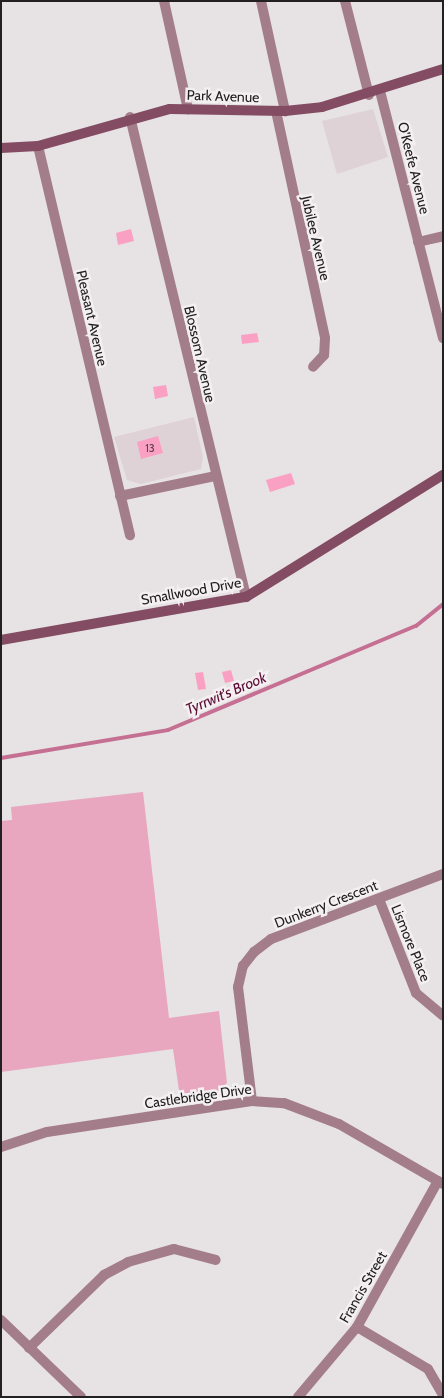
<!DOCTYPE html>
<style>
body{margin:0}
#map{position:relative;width:444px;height:1398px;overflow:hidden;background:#e7e2e3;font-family:Cabin,sans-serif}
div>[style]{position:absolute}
.built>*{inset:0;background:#dfd2d6}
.green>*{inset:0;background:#e8a6bf}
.stream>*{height:4px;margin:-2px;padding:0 2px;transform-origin:2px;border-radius:2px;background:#c56f92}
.building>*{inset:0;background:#faa0c3}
.street>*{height:10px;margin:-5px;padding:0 5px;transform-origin:5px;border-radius:5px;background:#a47d8b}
.secondary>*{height:10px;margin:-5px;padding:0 5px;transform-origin:5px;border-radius:5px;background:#834c62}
span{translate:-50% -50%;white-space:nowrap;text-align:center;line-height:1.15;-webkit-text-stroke:5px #f4eff1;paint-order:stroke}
.number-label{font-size:11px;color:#58404a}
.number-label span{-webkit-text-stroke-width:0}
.street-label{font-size:14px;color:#222021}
.water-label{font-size:15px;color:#5c0d36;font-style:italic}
.frame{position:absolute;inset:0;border:2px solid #222021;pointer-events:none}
</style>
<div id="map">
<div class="built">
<i style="clip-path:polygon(373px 109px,388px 157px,337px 174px,322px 121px)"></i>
<i style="clip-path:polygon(194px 417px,203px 457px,201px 469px,141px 484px,127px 480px,114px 437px)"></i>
</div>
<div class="green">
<i style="clip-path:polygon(143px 792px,169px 1018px,219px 1011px,227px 1083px,218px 1091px,180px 1097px,173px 1049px,1px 1072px,1px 821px,12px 820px,11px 807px)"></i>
</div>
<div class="stream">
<i style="left:1px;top:758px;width:169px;rotate:-9.5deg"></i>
<i style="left:168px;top:730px;width:269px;rotate:-22.8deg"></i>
<i style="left:416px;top:626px;width:35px;rotate:-39deg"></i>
</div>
<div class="building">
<i style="clip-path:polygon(131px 229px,134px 241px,118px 245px,116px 233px)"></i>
<i style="clip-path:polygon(257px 333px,259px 342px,242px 344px,241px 335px)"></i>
<i style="clip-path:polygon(166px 385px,168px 396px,155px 399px,153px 387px)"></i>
<i style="clip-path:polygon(158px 436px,163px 453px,141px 459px,137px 442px)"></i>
<i style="clip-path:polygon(291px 473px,295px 484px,270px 492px,266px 480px)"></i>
<i style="clip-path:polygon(231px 670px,234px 681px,225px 683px,222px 672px)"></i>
<i style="clip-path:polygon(203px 672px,206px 689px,198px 690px,195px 673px)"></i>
</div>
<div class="street">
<i style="left:164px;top:1px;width:111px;rotate:77.5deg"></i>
<i style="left:261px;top:1px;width:113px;rotate:77.7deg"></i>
<i style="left:345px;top:1px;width:97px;rotate:75.7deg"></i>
<i style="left:380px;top:91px;width:255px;rotate:75.7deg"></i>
<i style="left:276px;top:111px;width:232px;rotate:77.8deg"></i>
<i style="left:325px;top:338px;width:17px;rotate:93deg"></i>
<i style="left:324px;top:355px;width:16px;rotate:133deg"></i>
<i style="left:130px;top:117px;width:494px;rotate:76.4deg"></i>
<i style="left:38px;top:146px;width:400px;rotate:76.7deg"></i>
<i style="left:418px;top:242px;width:26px;rotate:-13deg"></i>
<i style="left:120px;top:496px;width:98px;rotate:-11.8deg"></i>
<i style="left:379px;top:899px;width:101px;rotate:68.5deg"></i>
<i style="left:416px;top:993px;width:35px;rotate:40deg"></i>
<i style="left:252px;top:1101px;width:115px;rotate:-97deg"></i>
<i style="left:238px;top:987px;width:22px;rotate:-77deg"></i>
<i style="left:243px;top:966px;width:18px;rotate:-52deg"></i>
<i style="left:254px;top:952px;width:21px;rotate:-37deg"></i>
<i style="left:271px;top:939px;width:184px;rotate:-20.7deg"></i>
<i style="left:1px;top:1147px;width:48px;rotate:-18.1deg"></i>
<i style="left:47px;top:1132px;width:207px;rotate:-8.6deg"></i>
<i style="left:252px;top:1101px;width:32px;rotate:4deg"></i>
<i style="left:284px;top:1103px;width:59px;rotate:20.9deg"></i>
<i style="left:339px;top:1124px;width:120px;rotate:30deg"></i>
<i style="left:1px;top:1320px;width:111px;rotate:43.9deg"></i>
<i style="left:357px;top:1327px;width:82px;rotate:30.6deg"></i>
<i style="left:428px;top:1369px;width:30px;rotate:60deg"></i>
<i style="left:29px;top:1348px;width:105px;rotate:-44.2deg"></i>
<i style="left:104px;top:1275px;width:27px;rotate:-28deg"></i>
<i style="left:128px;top:1262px;width:48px;rotate:-15.8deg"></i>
<i style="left:174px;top:1249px;width:43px;rotate:14.7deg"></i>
<i style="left:298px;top:1397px;width:92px;rotate:-49.9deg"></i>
<i style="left:357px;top:1327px;width:167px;rotate:-61deg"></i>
</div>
<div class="secondary">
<i style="left:1px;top:148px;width:37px;rotate:-3deg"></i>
<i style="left:38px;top:146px;width:137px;rotate:-15.7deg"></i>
<i style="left:170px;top:109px;width:115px;rotate:1deg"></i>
<i style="left:285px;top:111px;width:37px;rotate:-6deg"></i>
<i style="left:322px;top:107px;width:127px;rotate:-17.4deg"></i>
<i style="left:1px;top:640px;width:249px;rotate:-10deg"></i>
<i style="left:246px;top:597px;width:232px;rotate:-31.8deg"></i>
</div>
<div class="number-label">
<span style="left:150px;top:448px">13</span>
</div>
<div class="street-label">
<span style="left:223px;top:96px;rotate:2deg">Park Avenue</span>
<span style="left:414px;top:168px;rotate:76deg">O'Keefe Avenue</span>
<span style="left:316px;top:238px;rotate:77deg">Jubilee Avenue</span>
<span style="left:92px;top:318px;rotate:77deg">Pleasant Avenue</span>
<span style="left:200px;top:354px;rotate:77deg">Blossom Avenue</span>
<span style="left:191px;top:591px;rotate:-10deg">Smallwood Drive</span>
<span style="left:326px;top:904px;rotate:-21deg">Dunkerry Crescent</span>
<span style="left:411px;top:943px;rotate:68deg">Lismore Place</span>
<span style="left:198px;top:1096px;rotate:-8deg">Castlebridge Drive</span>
<span style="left:363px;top:1287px;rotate:-60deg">Francis Street</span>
</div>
<div class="water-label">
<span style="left:226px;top:694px;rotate:-23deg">Tyrrwit's Brook</span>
</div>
<div class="frame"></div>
</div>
